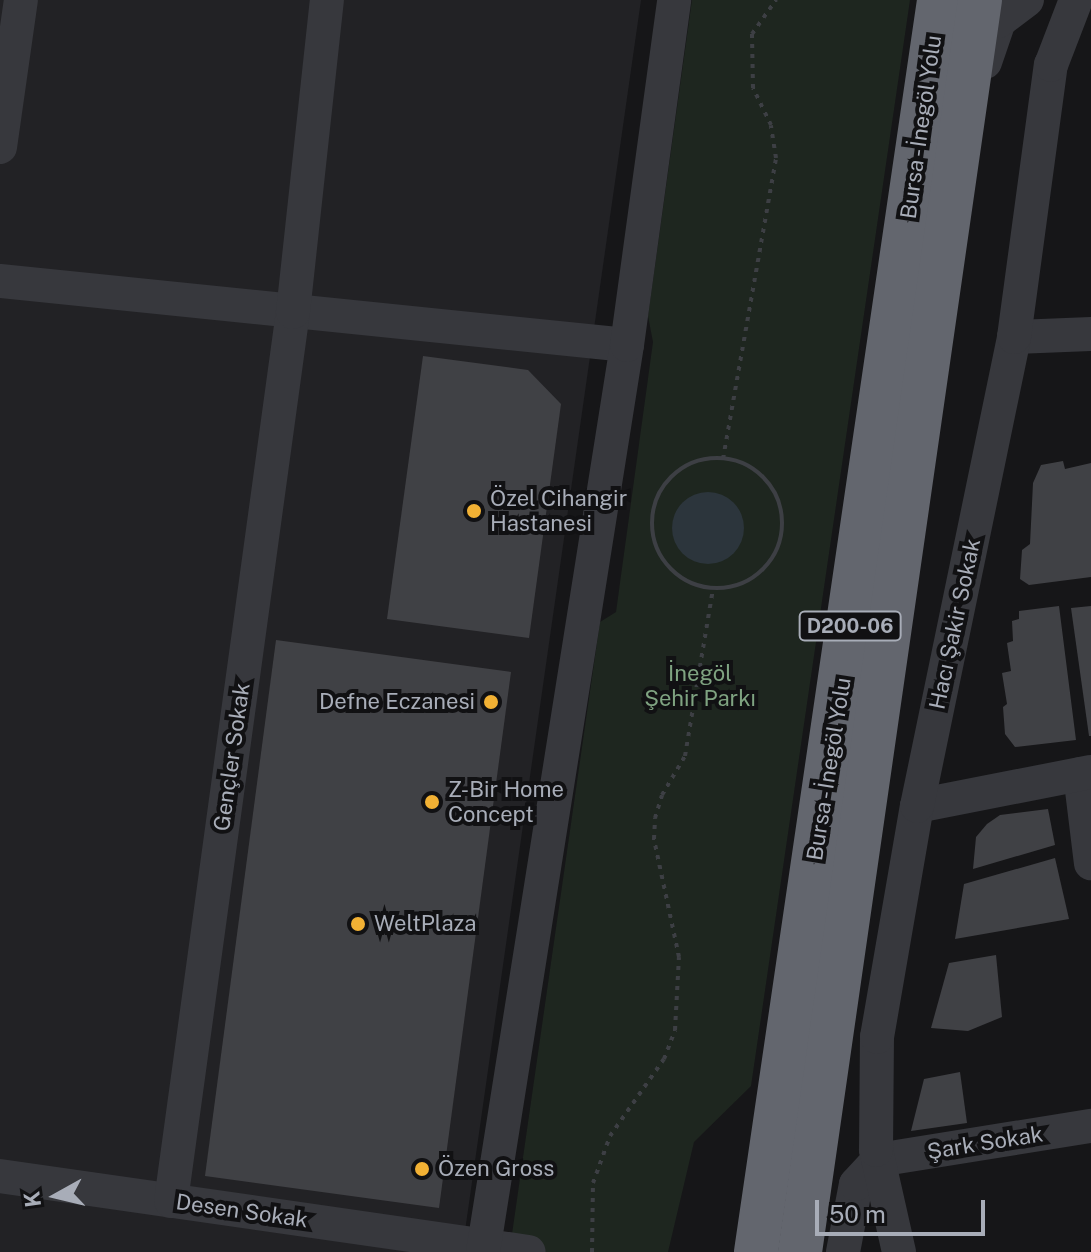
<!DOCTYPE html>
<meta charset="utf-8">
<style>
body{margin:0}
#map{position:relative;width:1091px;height:1252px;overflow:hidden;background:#161618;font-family:"Public Sans",sans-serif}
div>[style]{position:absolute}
.built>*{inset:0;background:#222225}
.green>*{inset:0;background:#1e261f}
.water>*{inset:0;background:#2c353c}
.round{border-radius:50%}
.building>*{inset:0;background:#404145}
.path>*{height:4px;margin-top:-2px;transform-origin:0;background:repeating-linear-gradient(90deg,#3d3f44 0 4px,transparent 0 10px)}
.path>.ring{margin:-2px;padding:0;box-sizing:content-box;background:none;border:4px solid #3d3f44;border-radius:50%}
.minor>*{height:34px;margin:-17px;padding:0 17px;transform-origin:17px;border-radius:17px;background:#37383d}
.highway>*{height:44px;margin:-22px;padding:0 22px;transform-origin:22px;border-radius:22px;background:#63666e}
.dots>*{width:22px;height:22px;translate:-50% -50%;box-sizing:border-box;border:4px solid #111113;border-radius:50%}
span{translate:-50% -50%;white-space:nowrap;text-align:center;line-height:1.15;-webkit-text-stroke:8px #111113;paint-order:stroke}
.shield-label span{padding:2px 6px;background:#111113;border:2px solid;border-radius:6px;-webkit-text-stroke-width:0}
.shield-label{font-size:20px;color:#a8adb8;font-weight:700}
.street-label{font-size:22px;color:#a8adb8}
.poi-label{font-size:22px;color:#a8adb8}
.left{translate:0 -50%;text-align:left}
.right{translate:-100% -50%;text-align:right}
.park-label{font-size:22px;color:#7fa381}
.north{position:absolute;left:16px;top:1156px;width:80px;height:80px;-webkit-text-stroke:6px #111113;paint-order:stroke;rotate:262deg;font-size:22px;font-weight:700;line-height:32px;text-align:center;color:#a8adb8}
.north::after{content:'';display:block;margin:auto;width:28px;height:36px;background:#a8adb8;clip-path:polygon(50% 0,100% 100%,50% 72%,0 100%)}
.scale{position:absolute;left:815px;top:1200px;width:170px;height:36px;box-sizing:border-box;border:4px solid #a8adb8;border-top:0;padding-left:10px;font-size:24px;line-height:28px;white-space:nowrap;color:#a8adb8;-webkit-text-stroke:6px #111113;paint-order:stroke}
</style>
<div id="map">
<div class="built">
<i style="clip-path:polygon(0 0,641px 0,462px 1252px,0 1252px)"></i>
</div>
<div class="green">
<i style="clip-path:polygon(692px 0,910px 0,751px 1086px,694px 1142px,668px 1252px,532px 1252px,512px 1234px,600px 622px,616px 612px,653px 342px,648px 316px)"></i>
</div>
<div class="water">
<i class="round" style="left:672px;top:492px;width:72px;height:72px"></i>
</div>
<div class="building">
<i style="clip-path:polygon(423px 356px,528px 370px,561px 404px,529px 638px,387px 619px)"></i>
<i style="clip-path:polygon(1063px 461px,1065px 469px,1091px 463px,1091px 577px,1029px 585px,1020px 579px,1022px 550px,1030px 544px,1033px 483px,1041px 465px)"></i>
<i style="clip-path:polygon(1059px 606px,1076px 740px,1015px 747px,1005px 734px,1003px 707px,1007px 704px,1002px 673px,1011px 671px,1007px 643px,1013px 641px,1012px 621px,1019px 619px,1019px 611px)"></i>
<i style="clip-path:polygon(1091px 606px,1091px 736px,1089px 736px,1071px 608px)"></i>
<i style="clip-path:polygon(276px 640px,511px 672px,439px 1208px,205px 1176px)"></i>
<i style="clip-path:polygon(1048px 809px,1055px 845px,973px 869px,976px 837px,987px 824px,1000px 815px)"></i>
<i style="clip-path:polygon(1055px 858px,1069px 919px,955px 939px,964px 884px)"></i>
<i style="clip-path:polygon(996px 955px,1002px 1017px,968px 1031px,931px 1028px,949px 963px)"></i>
<i style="clip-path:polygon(960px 1072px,967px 1123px,911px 1131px,924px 1079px)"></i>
</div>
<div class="path">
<i class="ring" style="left:652px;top:458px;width:126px;height:126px"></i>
<i style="left:723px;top:459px;width:306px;rotate:-80deg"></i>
<i style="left:776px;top:158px;width:33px;rotate:-99deg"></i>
<i style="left:771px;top:125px;width:41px;rotate:-115.9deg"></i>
<i style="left:753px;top:88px;width:54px;rotate:-91.1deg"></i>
<i style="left:752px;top:34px;width:42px;rotate:-54.8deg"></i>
<i style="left:592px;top:1252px;width:69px;rotate:-89.2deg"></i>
<i style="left:593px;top:1183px;width:50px;rotate:-70.1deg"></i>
<i style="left:610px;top:1136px;width:94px;rotate:-55deg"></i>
<i style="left:664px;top:1059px;width:31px;rotate:-69deg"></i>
<i style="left:675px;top:1030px;width:73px;rotate:-86.9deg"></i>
<i style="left:679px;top:957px;width:121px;rotate:-102deg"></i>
<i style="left:654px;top:839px;width:21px;rotate:-87deg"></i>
<i style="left:655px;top:818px;width:24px;rotate:-73deg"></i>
<i style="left:662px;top:795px;width:45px;rotate:-59.5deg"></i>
<i style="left:685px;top:756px;width:169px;rotate:-80.5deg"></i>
</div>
<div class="minor">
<i style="left:985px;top:62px;width:43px;rotate:-71.1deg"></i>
<i style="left:999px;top:21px;width:35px;rotate:-37deg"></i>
<i style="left:0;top:147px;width:148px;rotate:-81.9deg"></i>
<i style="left:0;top:281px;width:630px;rotate:5.83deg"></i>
<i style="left:1014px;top:337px;width:77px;rotate:-2.2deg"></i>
<i style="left:1080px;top:774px;width:90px;rotate:83deg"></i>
<i style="left:917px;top:806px;width:177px;rotate:-11.1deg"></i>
<i style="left:0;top:1176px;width:534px;rotate:8.18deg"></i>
<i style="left:171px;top:1201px;width:897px;rotate:-82.19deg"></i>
<i style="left:293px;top:312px;width:314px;rotate:-83.8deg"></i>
<i style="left:483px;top:1252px;width:918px;rotate:-80.98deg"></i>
<i style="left:627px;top:345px;width:348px;rotate:-82.2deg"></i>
<i style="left:843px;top:1252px;width:69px;rotate:-79.2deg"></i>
<i style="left:856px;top:1184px;width:33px;rotate:-47deg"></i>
<i style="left:878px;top:1160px;width:216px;rotate:-9.1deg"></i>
<i style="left:899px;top:1252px;width:105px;rotate:-102.7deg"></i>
<i style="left:876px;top:1150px;width:113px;rotate:-89.5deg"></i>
<i style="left:877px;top:1037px;width:234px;rotate:-80.2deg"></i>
<i style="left:917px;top:806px;width:479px;rotate:-78.3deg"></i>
<i style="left:1014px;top:337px;width:275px;rotate:-82.3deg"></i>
<i style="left:1051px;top:65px;width:70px;rotate:-69deg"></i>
</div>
<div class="highway">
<i style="left:756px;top:1252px;width:1265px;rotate:-81.68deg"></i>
<i style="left:800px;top:1252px;width:1265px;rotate:-81.82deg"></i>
</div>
<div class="dots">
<i style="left:474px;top:511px;background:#f2b134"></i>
<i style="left:491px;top:702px;background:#f2b134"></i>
<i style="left:432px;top:802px;background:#f2b134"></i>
<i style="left:358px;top:924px;background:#f2b134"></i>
<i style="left:422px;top:1169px;background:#f2b134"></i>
</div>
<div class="shield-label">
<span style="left:850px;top:626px">D200-06</span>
</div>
<div class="street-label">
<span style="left:921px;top:127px;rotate:-82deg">Bursa - İnegöl Yolu</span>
<span style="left:955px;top:624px;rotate:-78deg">Hacı Şakir Sokak</span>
<span style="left:232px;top:757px;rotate:-82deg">Gençler Sokak</span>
<span style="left:829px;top:769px;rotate:-81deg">Bursa - İnegöl Yolu</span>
<span style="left:985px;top:1143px;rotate:-9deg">Şark Sokak</span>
<span style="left:242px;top:1211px;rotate:8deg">Desen Sokak</span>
</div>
<div class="poi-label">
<span class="left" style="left:490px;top:511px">Özel Cihangir<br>Hastanesi</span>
<span class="right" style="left:475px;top:702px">Defne Eczanesi</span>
<span class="left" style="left:448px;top:802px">Z-Bir Home<br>Concept</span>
<span class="left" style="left:374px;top:924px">WeltPlaza</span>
<span class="left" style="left:438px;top:1169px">Özen Gross</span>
</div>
<div class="park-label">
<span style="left:700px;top:686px">İnegöl<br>Şehir Parkı</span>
</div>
<div class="north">K</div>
<div class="scale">50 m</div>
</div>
